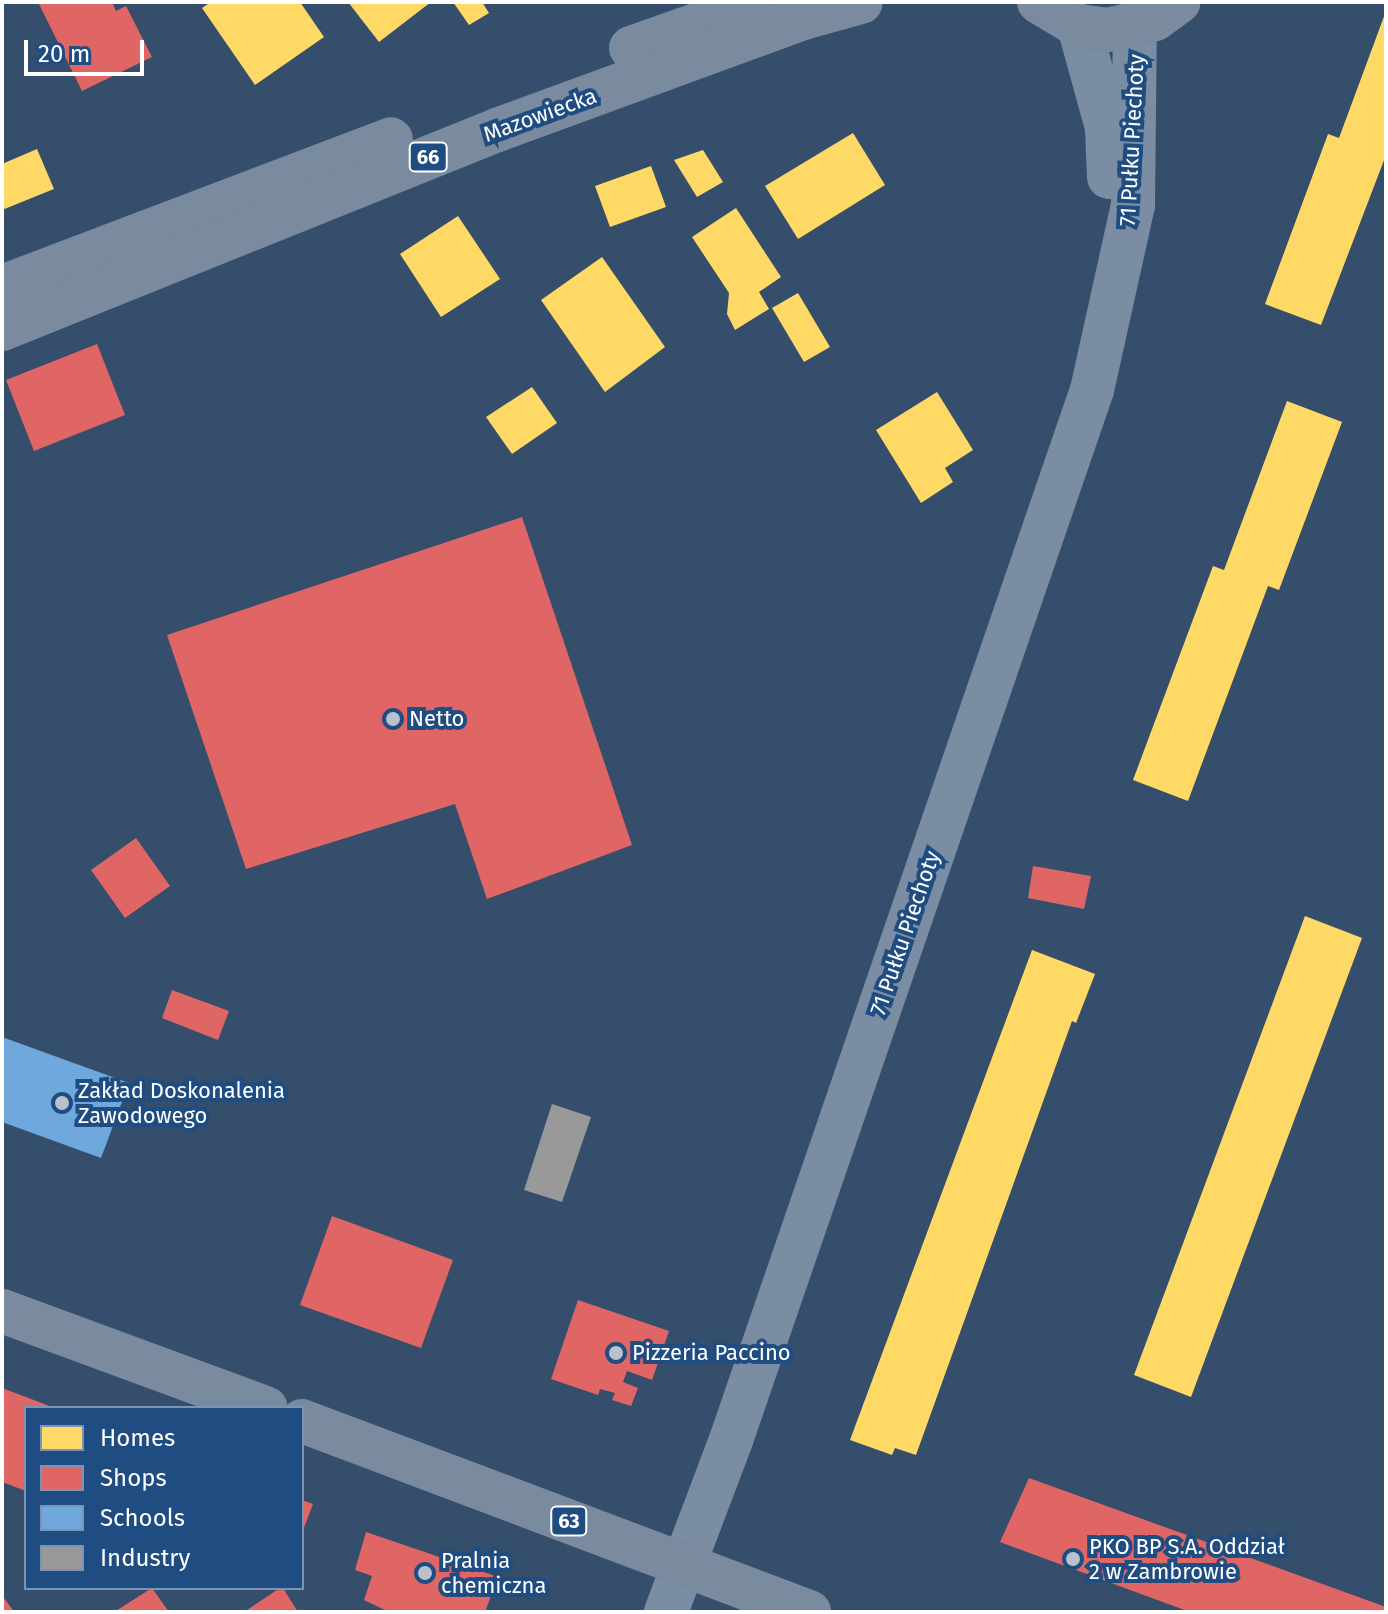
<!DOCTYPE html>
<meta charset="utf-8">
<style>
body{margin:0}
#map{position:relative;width:1388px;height:1614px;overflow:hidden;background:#354e6c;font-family:"Fira Sans",sans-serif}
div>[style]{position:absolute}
.homes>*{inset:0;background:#ffd966}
.shops>*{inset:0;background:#e06666}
.schools>*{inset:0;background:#6fa8dc}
.industry>*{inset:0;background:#999}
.tertiary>*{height:44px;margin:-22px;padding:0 22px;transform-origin:22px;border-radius:22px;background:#7b8da2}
.primary>*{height:44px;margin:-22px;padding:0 22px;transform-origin:22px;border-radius:22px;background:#7a8a9f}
.dots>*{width:22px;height:22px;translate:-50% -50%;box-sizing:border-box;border:4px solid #1f4d82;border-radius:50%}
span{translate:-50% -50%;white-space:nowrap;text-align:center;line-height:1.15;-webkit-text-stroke:8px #1f4d82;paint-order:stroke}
.shield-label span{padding:2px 6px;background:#1f4d82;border:2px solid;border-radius:6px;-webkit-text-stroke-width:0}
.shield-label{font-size:20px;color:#fff;font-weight:700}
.street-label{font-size:22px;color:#fff}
.poi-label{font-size:22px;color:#fff}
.left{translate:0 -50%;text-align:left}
.frame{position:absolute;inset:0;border:4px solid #fff;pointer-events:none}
.legend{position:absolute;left:24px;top:1406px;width:280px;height:184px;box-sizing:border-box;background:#1f4d82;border:2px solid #7994b4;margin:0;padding:10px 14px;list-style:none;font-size:24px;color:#fff}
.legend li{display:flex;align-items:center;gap:16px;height:40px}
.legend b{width:40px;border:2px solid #7994b4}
.scale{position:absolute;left:24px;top:40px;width:120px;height:36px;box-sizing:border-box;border:4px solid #fff;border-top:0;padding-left:10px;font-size:24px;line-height:28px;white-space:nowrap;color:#fff;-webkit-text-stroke:6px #1f4d82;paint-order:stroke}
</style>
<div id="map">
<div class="homes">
<i style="clip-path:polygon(211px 2px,300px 2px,324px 37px,255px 85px,202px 8px)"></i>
<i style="clip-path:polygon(348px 2px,431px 2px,379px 42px)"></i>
<i style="clip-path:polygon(453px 2px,482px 2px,489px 13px,469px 25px)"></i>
<i style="clip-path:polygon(1386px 11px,1386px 155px,1321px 325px,1265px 304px,1328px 134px,1339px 138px)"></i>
<i style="clip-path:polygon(853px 133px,885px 185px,798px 239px,765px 186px)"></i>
<i style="clip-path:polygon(37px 149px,54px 189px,2px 210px,2px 164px)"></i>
<i style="clip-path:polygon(703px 150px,723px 182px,697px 197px,674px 160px)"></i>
<i style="clip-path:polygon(651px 166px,666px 207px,610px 227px,595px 186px)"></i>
<i style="clip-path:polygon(736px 208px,781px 277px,759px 292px,769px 309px,735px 330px,727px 314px,729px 293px,692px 237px)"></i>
<i style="clip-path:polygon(458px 216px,500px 279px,441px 317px,400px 254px)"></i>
<i style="clip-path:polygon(602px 257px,665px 347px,605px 392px,541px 300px)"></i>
<i style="clip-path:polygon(798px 293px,830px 347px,804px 362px,772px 308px)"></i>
<i style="clip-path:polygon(532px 387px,557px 423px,512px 454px,486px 417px)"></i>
<i style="clip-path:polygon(937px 392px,973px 450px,945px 468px,953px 482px,921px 503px,876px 430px)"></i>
<i style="clip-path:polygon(1287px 401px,1342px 422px,1279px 590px,1268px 586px,1188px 801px,1133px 780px,1213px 566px,1224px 570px)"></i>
<i style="clip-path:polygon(1305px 916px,1362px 938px,1191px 1397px,1134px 1375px)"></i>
<i style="clip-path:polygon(1032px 950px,1095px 974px,1076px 1023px,1072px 1021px,916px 1455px,895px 1448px,892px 1455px,850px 1440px)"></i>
</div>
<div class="shops">
<i style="clip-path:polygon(38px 2px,112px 2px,116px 11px,126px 6px,152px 57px,82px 91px)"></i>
<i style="clip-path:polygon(97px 344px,125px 415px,34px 451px,6px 380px)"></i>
<i style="clip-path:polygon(522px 517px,632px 845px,487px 899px,455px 804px,246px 869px,167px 635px)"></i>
<i style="clip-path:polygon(136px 838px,170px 886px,125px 918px,91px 870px)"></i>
<i style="clip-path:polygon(1033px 866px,1091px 876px,1084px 909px,1028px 898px)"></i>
<i style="clip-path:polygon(172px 990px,229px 1011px,218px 1040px,162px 1018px)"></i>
<i style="clip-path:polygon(332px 1216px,453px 1260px,421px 1348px,300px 1305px)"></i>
<i style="clip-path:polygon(578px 1300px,669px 1331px,652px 1380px,627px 1371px,623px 1382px,638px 1388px,631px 1406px,612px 1400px,615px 1393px,600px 1389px,598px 1395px,551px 1379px)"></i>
<i style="clip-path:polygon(2px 1388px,55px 1408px,26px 1408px,26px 1491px,2px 1482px)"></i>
<i style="clip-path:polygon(1029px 1478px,1386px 1607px,1386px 1612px,1190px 1612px,1000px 1542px)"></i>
<i style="clip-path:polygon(302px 1500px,313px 1504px,302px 1533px)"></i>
<i style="clip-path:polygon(366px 1532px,498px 1577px,485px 1612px,389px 1612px,364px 1600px,372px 1576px,355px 1570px)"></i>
<i style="clip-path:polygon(152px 1588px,169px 1612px,114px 1612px)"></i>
<i style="clip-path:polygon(283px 1588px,298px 1612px,244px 1612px,280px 1588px)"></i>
<i style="clip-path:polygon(2px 1595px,14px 1612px,2px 1612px)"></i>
</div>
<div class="schools">
<i style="clip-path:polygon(2px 1037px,129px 1083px,101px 1158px,2px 1122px)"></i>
</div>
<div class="industry">
<i style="clip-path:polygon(552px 1104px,591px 1117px,562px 1202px,524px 1190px)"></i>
</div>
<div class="tertiary">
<i style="left:1079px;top:26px;width:106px;rotate:74.6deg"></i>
<i style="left:1107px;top:128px;width:49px;rotate:87.7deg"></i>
<i style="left:666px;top:1612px;width:184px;rotate:-69.3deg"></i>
<i style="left:731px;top:1440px;width:1110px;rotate:-71.03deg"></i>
<i style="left:1092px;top:390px;width:189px;rotate:-77.5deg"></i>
<i style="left:1133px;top:205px;width:178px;rotate:-89.4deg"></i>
</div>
<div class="primary">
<i style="left:1039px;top:2px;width:47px;rotate:31deg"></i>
<i style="left:1079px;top:26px;width:28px;rotate:8deg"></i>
<i style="left:1107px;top:30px;width:49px;rotate:-12.9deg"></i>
<i style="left:1155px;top:19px;width:29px;rotate:-36deg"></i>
<i style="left:631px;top:48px;width:138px;rotate:-19.5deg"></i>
<i style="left:2px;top:287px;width:416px;rotate:-20.8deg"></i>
<i style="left:2px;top:329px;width:534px;rotate:-21.9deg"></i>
<i style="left:497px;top:130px;width:326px;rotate:-20.1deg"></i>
<i style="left:803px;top:18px;width:60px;rotate:-15.4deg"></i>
<i style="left:2px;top:1311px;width:281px;rotate:20.2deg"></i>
<i style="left:302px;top:1421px;width:542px;rotate:20.64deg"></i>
</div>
<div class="dots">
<i style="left:393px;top:719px;background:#b8c1cc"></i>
<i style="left:62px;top:1103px;background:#b8c1cc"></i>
<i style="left:616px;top:1353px;background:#b8c1cc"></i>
<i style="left:1073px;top:1559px;background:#b8c1cc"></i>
<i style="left:425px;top:1573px;background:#b8c1cc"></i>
</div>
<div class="shield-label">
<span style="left:428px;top:157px">66</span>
<span style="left:569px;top:1521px">63</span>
</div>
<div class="street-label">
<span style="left:540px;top:115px;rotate:-20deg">Mazowiecka</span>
<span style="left:1132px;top:140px;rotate:-87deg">71 Pułku Piechoty</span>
<span style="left:905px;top:933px;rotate:-71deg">71 Pułku Piechoty</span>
</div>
<div class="poi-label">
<span class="left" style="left:409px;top:719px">Netto</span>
<span class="left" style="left:78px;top:1103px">Zakład Doskonalenia<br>Zawodowego</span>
<span class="left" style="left:632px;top:1353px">Pizzeria Paccino</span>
<span class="left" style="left:1089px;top:1559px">PKO BP S.A. Oddział<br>2 w Zambrowie</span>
<span class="left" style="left:441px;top:1573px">Pralnia<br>chemiczna</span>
</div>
<div class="frame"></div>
<ul class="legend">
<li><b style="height:22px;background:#ffd966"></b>Homes</li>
<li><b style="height:22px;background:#e06666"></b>Shops</li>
<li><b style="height:22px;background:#6fa8dc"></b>Schools</li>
<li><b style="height:22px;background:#999"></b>Industry</li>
</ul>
<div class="scale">20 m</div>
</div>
